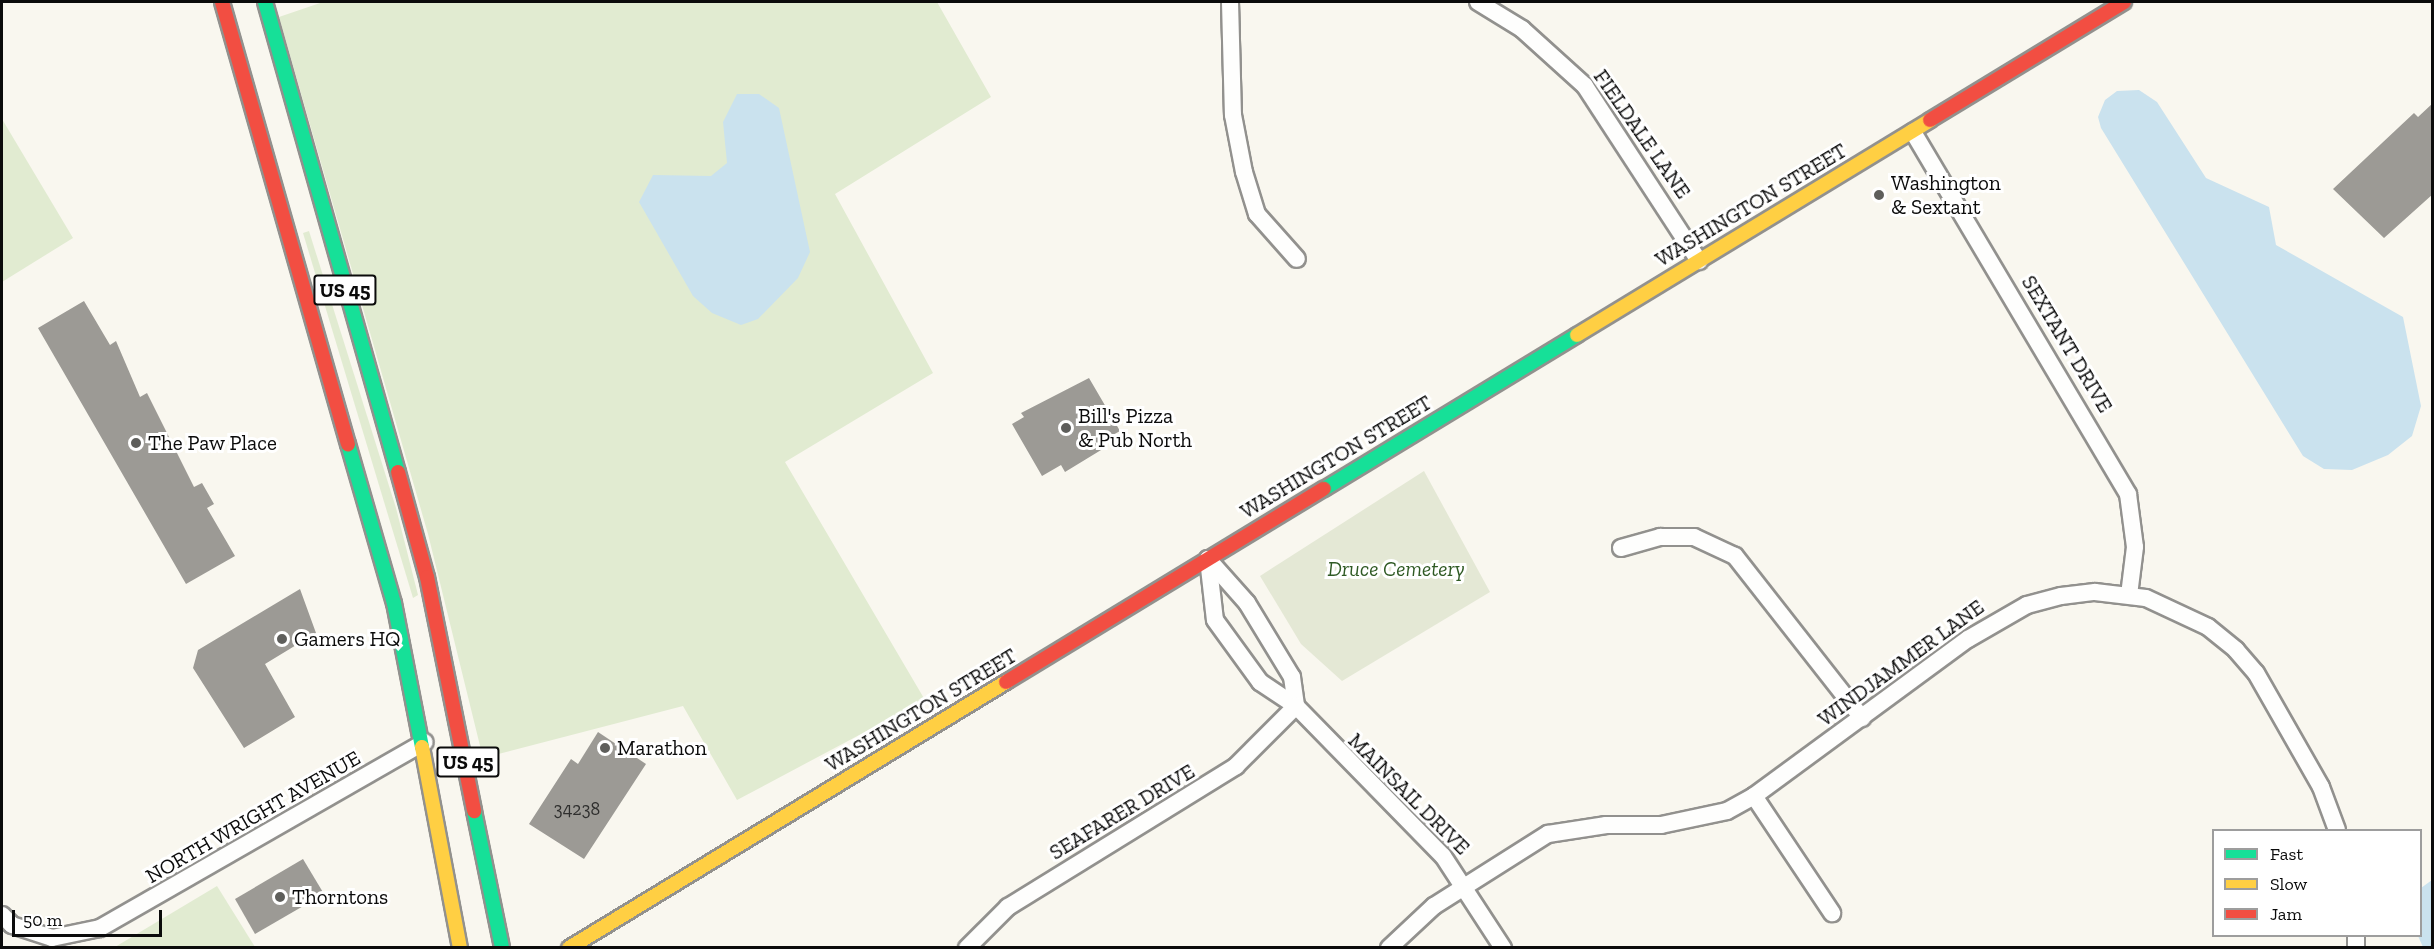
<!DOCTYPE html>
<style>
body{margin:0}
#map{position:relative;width:2434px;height:949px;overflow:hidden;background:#f9f7ef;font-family:"Zilla Slab",serif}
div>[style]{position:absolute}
.green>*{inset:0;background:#e1ebd1}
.cemetery>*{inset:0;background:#e4e8d5}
.water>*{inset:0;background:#cae2ee}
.building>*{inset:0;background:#9c9a95}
.roads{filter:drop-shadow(2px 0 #92918e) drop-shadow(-2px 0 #92918e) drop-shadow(0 2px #92918e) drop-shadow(0 -2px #92918e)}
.street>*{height:16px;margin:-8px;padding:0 8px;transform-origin:8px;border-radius:8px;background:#fefefd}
.fast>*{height:14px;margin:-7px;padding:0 7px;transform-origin:7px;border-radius:7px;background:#16e098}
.slow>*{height:14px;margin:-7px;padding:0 7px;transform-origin:7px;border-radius:7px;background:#ffcf43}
.jam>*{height:14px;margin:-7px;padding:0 7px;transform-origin:7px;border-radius:7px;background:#f24e42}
.dots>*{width:16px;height:16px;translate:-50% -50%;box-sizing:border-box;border:3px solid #fff;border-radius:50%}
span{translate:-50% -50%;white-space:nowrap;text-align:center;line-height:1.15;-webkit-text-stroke:6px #fff;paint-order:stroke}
.number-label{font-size:18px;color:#2f2f2e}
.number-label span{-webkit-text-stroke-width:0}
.shield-label span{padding:2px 4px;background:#fff;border:2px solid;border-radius:4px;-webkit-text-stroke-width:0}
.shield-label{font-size:20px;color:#0b0b0b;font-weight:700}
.street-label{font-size:21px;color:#0b0b0b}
.poi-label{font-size:21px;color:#0b0b0b}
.left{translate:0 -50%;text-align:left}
.park-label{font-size:21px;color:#2f5a24;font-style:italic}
.frame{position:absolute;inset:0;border:3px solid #0b0b0b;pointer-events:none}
.legend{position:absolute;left:2212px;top:829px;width:210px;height:108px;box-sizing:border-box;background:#fff;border:2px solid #9d9d9d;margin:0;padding:8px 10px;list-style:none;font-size:18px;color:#0b0b0b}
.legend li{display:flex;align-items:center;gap:12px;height:30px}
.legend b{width:30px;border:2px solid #9d9d9d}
.scale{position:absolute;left:12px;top:910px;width:150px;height:27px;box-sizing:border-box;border:3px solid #0b0b0b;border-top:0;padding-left:8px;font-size:18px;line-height:21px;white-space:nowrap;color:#0b0b0b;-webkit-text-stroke:4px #fff;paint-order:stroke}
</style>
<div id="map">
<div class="green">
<i style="clip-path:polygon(323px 2px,937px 2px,991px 97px,835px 194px,933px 373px,785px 462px,925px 700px,737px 800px,683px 706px,483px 758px,428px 534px,279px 17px)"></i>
<i style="clip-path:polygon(2px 119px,73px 238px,2px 282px)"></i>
<i style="clip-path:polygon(309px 231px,396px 508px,418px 595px,413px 598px,303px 233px)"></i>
<i style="clip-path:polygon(217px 886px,255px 947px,115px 947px)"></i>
</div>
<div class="cemetery">
<i style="clip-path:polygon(1424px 471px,1490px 592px,1342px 681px,1301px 644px,1260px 576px)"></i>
</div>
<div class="water">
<i style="clip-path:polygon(2139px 90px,2157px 102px,2206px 178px,2269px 207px,2276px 245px,2403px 317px,2421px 406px,2412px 436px,2388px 455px,2352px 470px,2324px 469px,2303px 456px,2101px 128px,2098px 117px,2105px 100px,2117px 91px)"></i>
<i style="clip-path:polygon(737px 94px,759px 94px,779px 108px,810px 252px,798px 278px,758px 319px,741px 325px,712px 313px,693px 296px,639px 202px,653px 175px,711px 176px,727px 163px,723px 122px)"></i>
<i style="clip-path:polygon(2432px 880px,2432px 947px,2423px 947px,2418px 936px,2421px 888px)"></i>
</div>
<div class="building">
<i style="clip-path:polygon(2433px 103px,2433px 194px,2384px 238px,2333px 189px,2414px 113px,2418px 117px)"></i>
<i style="clip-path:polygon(84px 301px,110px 345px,116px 341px,140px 397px,147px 393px,194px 487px,202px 483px,214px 504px,207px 508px,235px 556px,186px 584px,38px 328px)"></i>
<i style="clip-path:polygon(1089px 378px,1120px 431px,1102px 441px,1106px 447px,1065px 472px,1061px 465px,1042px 476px,1012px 424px,1024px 417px,1021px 413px)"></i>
<i style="clip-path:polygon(300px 589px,316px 633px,265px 664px,295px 717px,244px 748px,193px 668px,198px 650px)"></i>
<i style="clip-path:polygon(598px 732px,646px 764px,584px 859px,529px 824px,571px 759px,578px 764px)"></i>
<i style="clip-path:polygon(303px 859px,324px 894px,255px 934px,235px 899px)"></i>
</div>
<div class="roads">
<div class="street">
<i style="left:1230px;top:2px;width:113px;rotate:88.5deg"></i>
<i style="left:1233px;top:115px;width:58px;rotate:79.1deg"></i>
<i style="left:1244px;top:172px;width:44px;rotate:72.8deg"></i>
<i style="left:1257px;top:214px;width:60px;rotate:48.4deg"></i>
<i style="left:1478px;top:2px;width:52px;rotate:31.5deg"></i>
<i style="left:1522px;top:29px;width:85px;rotate:42.1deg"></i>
<i style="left:1585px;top:86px;width:209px;rotate:56.9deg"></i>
<i style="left:1913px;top:132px;width:421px;rotate:59.3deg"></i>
<i style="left:2128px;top:494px;width:53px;rotate:82.5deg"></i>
<i style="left:2135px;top:547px;width:48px;rotate:97.1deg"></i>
<i style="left:1621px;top:548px;width:41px;rotate:-15.8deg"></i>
<i style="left:1660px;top:537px;width:34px"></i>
<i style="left:1694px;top:537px;width:45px;rotate:24.9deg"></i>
<i style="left:1735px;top:556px;width:206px;rotate:51.9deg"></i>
<i style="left:1208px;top:559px;width:61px;rotate:83.5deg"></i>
<i style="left:1215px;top:620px;width:77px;rotate:54deg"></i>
<i style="left:1260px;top:682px;width:43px;rotate:33.7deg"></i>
<i style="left:1296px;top:706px;width:210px;rotate:45.6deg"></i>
<i style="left:1443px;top:856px;width:110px;rotate:56.9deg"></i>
<i style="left:1208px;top:559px;width:59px;rotate:48.4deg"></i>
<i style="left:1247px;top:603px;width:87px;rotate:58.7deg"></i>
<i style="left:1292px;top:677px;width:29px;rotate:82deg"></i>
<i style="left:1754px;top:796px;width:141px;rotate:56.3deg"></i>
<i style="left:2px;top:915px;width:14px;rotate:45deg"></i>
<i style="left:12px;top:925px;width:42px;rotate:18deg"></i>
<i style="left:52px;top:938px;width:49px;rotate:-11.8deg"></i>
<i style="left:100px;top:928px;width:374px;rotate:-29.8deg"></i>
<i style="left:2356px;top:936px;width:12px;rotate:90deg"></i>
<i style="left:967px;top:948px;width:58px;rotate:-45deg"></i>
<i style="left:1008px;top:907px;width:268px;rotate:-31.7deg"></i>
<i style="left:1236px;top:766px;width:85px;rotate:-45deg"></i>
<i style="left:1389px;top:948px;width:62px;rotate:-43deg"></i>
<i style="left:1434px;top:906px;width:135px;rotate:-32.3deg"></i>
<i style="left:1548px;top:834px;width:59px;rotate:-8.8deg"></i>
<i style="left:1606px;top:825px;width:55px"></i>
<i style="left:1661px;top:825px;width:67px;rotate:-12deg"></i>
<i style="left:1727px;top:811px;width:31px;rotate:-29deg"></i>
<i style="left:1754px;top:796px;width:265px;rotate:-36.3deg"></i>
<i style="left:1968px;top:639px;width:68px;rotate:-30deg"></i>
<i style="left:2027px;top:605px;width:35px;rotate:-15deg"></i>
<i style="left:2061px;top:596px;width:34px;rotate:-7deg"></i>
<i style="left:2095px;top:592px;width:51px;rotate:6.7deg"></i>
<i style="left:2146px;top:598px;width:68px;rotate:25.1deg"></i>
<i style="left:2208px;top:627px;width:36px;rotate:39deg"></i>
<i style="left:2236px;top:650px;width:30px;rotate:49deg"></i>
<i style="left:2256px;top:673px;width:131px;rotate:60.3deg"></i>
<i style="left:2321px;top:787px;width:46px;rotate:69.6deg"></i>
</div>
<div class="fast">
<i style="left:265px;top:2px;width:488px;rotate:74.2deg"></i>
<i style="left:348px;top:444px;width:166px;rotate:73.9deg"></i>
<i style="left:394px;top:603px;width:147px;rotate:79deg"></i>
<i style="left:1324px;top:489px;width:296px;rotate:-31.3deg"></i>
<i style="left:474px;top:811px;width:140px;rotate:78.4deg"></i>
</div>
<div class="slow">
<i style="left:1577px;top:335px;width:413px;rotate:-31.3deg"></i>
<i style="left:422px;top:747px;width:205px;rotate:79.3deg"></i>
<i style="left:569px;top:948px;width:512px;rotate:-31.33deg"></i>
</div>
<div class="jam">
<i style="left:222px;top:2px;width:460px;rotate:74.1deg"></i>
<i style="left:1930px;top:120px;width:227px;rotate:-31.3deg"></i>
<i style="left:398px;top:472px;width:109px;rotate:74.6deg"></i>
<i style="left:427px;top:577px;width:239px;rotate:78.6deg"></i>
<i style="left:1006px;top:682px;width:372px;rotate:-31.3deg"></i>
</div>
</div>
<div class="dots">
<i style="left:1879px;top:195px;background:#5e5e5b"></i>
<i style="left:1066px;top:428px;background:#5e5e5b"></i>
<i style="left:136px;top:443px;background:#5e5e5b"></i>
<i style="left:282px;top:639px;background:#5e5e5b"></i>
<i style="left:605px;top:748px;background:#5e5e5b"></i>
<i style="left:280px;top:897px;background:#5e5e5b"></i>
</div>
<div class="number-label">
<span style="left:577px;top:809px">34238</span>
</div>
<div class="shield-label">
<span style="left:345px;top:290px">US 45</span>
<span style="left:468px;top:762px">US 45</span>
</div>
<div class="street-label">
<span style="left:1642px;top:134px;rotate:55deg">FIELDALE LANE</span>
<span style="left:1751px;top:205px;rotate:-31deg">WASHINGTON STREET</span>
<span style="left:2067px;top:344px;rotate:59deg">SEXTANT DRIVE</span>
<span style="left:1336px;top:457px;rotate:-31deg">WASHINGTON STREET</span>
<span style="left:1901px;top:663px;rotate:-36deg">WINDJAMMER LANE</span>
<span style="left:921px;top:710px;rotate:-31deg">WASHINGTON STREET</span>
<span style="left:1409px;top:794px;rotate:45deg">MAINSAIL DRIVE</span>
<span style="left:1122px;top:812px;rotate:-31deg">SEAFARER DRIVE</span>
<span style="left:253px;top:817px;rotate:-30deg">NORTH WRIGHT AVENUE</span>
</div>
<div class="poi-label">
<span class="left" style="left:1891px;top:195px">Washington<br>&amp; Sextant</span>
<span class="left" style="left:1078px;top:428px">Bill's Pizza<br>&amp; Pub North</span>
<span class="left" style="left:148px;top:443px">The Paw Place</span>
<span class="left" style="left:294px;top:639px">Gamers HQ</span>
<span class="left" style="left:617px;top:748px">Marathon</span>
<span class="left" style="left:292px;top:897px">Thorntons</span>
</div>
<div class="park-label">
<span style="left:1396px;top:569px">Druce Cemetery</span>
</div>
<div class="frame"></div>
<ul class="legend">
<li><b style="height:8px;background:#16e098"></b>Fast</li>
<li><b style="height:8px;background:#ffcf43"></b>Slow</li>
<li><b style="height:8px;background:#f24e42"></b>Jam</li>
</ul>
<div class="scale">50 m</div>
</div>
